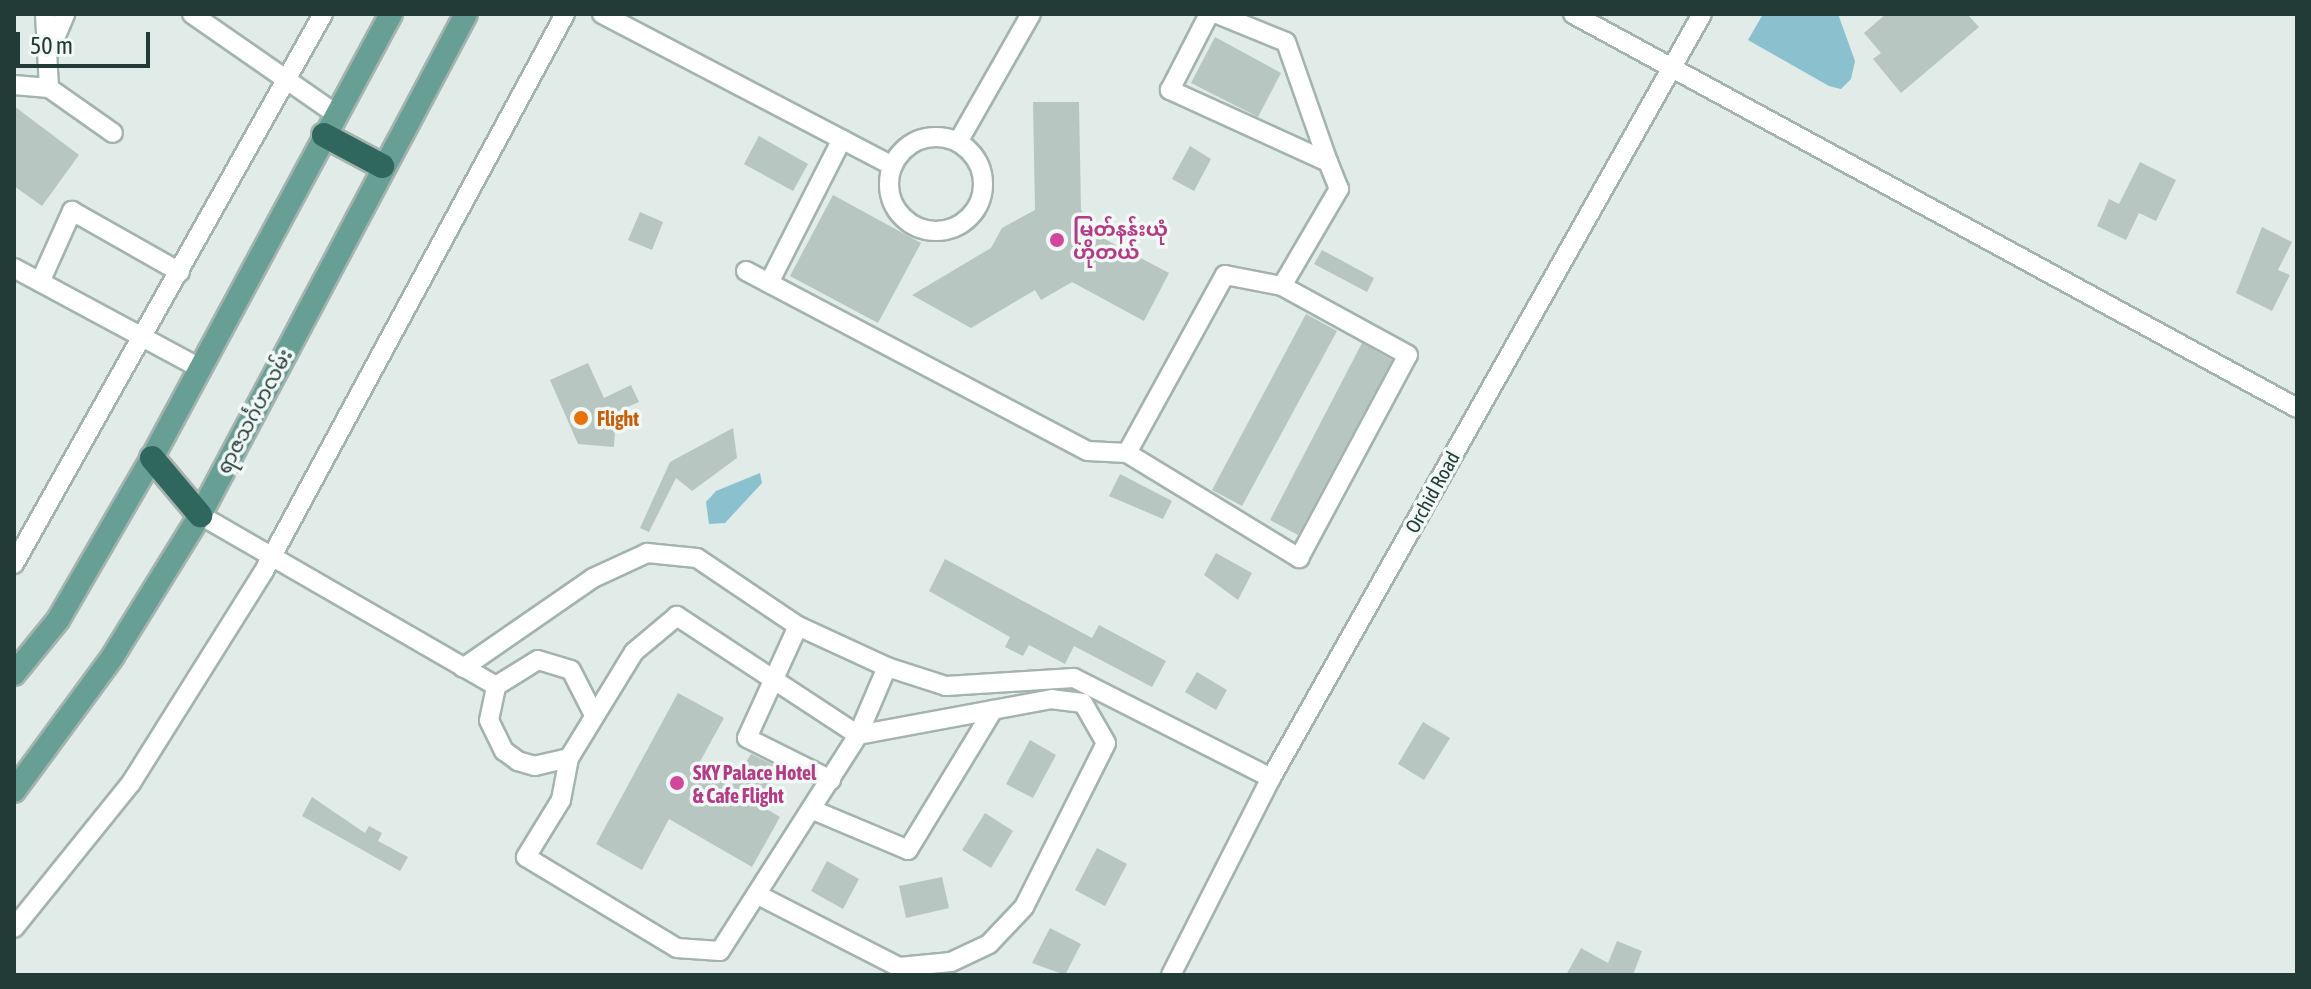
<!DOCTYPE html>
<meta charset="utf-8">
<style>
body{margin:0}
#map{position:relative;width:2311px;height:989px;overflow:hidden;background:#e1ebe7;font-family:"Asap Condensed","Noto Sans Myanmar",sans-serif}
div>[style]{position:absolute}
.water>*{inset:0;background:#8bc1cf}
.building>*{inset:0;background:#b7c6c0}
.roads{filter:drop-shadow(2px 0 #a4b3ae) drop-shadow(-2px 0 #a4b3ae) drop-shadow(0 2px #a4b3ae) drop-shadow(0 -2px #a4b3ae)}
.minor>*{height:18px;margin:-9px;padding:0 9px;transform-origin:9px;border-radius:9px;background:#fff}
.minor>.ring{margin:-9px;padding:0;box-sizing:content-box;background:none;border:18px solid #fff;border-radius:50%}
.major>*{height:22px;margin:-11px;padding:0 11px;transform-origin:11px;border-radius:11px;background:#679f94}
.highway>*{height:24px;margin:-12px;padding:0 12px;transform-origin:12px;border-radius:12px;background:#2f665e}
.dots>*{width:22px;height:22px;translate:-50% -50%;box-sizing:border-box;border:4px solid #f2f8f5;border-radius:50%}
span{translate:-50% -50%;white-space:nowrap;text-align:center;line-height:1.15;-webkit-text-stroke:7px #f2f8f5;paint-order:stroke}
.hotel-label{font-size:20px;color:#b23c85;font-weight:700}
.left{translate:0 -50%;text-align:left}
.street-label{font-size:20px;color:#223b36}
.food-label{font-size:20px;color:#c56008;font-weight:700}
.frame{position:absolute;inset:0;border:16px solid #223b36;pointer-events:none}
.scale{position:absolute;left:16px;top:32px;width:134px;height:36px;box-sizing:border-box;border:4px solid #223b36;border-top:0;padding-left:10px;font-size:24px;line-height:28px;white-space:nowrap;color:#223b36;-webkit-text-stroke:6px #f2f8f5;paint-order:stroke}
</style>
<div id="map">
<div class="water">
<i style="clip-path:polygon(1763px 14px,1838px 14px,1855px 61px,1851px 79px,1841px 89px,1829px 86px,1748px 40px)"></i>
<i style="clip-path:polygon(760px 473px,762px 483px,725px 523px,709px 524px,706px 502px,716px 491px)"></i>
</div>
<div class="building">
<i style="clip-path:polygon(1886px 14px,1967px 14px,1979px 27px,1901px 93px,1873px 59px,1881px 53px,1864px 33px)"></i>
<i style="clip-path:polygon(1215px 37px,1281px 73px,1258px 117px,1191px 83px)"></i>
<i style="clip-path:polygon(1033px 102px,1079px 102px,1081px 210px,1097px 235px,1169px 273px,1144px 321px,1072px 282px,1041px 300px,1035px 290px,971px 328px,912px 295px,991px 248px,1002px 228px,1035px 210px)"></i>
<i style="clip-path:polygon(14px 106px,79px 155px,42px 206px,14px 186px)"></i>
<i style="clip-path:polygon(759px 136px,808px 164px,793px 191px,744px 164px)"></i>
<i style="clip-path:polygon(1190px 146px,1211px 159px,1194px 191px,1172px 179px)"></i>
<i style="clip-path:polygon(2140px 162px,2176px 180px,2156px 221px,2139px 213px,2126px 240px,2097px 226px,2109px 199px,2119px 204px)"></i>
<i style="clip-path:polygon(833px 195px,921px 243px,878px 323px,790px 276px)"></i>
<i style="clip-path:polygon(640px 212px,663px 222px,652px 250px,628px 240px)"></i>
<i style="clip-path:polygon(2262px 227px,2292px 242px,2278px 270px,2290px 275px,2272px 311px,2236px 293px)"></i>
<i style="clip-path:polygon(1322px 250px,1374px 278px,1367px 292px,1314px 264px)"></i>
<i style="clip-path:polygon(1306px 314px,1337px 331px,1242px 506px,1212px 490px)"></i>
<i style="clip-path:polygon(1362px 343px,1392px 360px,1298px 535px,1270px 520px)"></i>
<i style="clip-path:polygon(588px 363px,604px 398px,631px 385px,639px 402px,616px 412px,614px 447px,578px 444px,550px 380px)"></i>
<i style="clip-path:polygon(733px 428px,737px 458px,692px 491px,676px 478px,649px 532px,640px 528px,670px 462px)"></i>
<i style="clip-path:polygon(1120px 474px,1172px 501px,1163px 519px,1109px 496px)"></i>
<i style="clip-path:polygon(1216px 553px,1252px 573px,1238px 600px,1204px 575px)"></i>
<i style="clip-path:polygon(945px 559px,1092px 638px,1099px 625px,1166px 661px,1152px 687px,1074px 646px,1065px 664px,1029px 645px,1023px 656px,1005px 647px,1010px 637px,929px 591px)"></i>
<i style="clip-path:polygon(1197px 672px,1227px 690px,1216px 710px,1185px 692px)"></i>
<i style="clip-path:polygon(678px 693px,724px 718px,697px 767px,731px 787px,751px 754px,780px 768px,758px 804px,780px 817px,752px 867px,669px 819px,642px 870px,596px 844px)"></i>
<i style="clip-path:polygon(1423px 722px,1450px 738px,1424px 780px,1398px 764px)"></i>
<i style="clip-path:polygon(1030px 740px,1056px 755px,1033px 798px,1006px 784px)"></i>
<i style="clip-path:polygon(312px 797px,365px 833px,369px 826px,382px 833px,378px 841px,408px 857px,400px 871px,302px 816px)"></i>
<i style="clip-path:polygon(985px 813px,1013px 831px,991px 868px,962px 850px)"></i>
<i style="clip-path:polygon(1097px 848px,1127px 864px,1105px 906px,1075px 890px)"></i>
<i style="clip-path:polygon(827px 861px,859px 879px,843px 909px,811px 891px)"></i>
<i style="clip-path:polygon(942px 877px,949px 908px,906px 918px,899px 886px)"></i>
<i style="clip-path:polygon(1050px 928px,1081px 944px,1065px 975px,1032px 963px)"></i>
<i style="clip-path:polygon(1617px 941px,1642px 951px,1633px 975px,1566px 975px,1581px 948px,1608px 963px)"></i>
</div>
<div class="roads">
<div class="minor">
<i style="left:45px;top:14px;width:74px;rotate:86.9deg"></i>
<i style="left:49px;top:88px;width:78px;rotate:35.1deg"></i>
<i style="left:192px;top:14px;width:175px;rotate:34.8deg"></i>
<i style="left:602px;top:14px;width:328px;rotate:27.6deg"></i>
<i style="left:1217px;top:14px;width:74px;rotate:22.1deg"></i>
<i style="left:1286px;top:42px;width:127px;rotate:70.7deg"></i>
<i style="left:1573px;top:14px;width:824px;rotate:28.55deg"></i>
<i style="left:50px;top:50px;width:39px;rotate:-67deg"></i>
<i style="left:14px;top:85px;width:35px;rotate:5deg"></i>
<i class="ring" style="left:889px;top:137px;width:76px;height:76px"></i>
<i style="left:958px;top:142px;width:147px;rotate:-60.3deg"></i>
<i style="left:14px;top:268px;width:211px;rotate:28.3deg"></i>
<i style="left:746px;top:271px;width:386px;rotate:27.8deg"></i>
<i style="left:1088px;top:451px;width:39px;rotate:3deg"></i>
<i style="left:1127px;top:453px;width:202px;rotate:31.4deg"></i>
<i style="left:1299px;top:558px;width:230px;rotate:-61.8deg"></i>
<i style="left:1408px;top:355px;width:144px;rotate:-151.3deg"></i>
<i style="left:1282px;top:286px;width:113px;rotate:-59.6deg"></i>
<i style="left:1339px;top:189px;width:29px;rotate:-112deg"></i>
<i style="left:1328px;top:162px;width:174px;rotate:-155.5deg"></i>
<i style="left:1170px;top:90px;width:85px;rotate:-62.8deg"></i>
<i style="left:41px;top:280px;width:76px;rotate:-65.8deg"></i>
<i style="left:72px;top:211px;width:124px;rotate:29.5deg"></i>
<i style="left:769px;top:283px;width:161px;rotate:-63.1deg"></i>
<i style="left:1127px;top:453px;width:203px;rotate:-61.2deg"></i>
<i style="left:1225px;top:275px;width:58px;rotate:10.9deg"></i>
<i style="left:200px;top:515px;width:342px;rotate:30deg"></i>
<i style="left:14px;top:564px;width:631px;rotate:-60.67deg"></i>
<i style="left:798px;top:626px;width:123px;rotate:114.5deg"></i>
<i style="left:747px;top:738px;width:94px;rotate:26.6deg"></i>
<i style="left:463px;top:668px;width:158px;rotate:-34.7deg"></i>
<i style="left:593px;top:578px;width:60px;rotate:-24.8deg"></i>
<i style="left:647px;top:553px;width:50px;rotate:5.7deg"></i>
<i style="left:697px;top:558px;width:122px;rotate:34deg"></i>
<i style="left:798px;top:626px;width:98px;rotate:24.7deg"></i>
<i style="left:858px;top:735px;width:74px;rotate:-66.9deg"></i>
<i style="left:887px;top:667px;width:62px;rotate:17.9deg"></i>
<i style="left:946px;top:686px;width:128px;rotate:-3.6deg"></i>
<i style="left:1074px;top:678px;width:221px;rotate:26.9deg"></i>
<i style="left:569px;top:758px;width:43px;rotate:100.8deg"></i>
<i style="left:561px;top:800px;width:67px;rotate:121.6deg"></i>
<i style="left:526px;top:857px;width:176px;rotate:31.1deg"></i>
<i style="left:677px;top:948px;width:43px;rotate:4deg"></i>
<i style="left:720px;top:951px;width:256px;rotate:-57.4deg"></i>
<i style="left:858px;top:735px;width:217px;rotate:-146.7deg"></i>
<i style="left:677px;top:616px;width:56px;rotate:140.1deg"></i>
<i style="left:634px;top:652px;width:124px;rotate:121.5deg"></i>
<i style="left:569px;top:758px;width:35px;rotate:167deg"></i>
<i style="left:535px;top:766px;width:18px;rotate:-164deg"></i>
<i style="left:518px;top:761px;width:17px;rotate:-144deg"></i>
<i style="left:504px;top:751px;width:34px;rotate:-116deg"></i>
<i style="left:489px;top:720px;width:35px;rotate:-78deg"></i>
<i style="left:496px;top:686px;width:49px;rotate:-31.8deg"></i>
<i style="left:538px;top:660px;width:34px;rotate:17deg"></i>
<i style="left:571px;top:670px;width:51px;rotate:62.9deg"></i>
<i style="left:813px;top:810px;width:103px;rotate:22.8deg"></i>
<i style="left:908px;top:850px;width:164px;rotate:-58.7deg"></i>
<i style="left:760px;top:896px;width:156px;rotate:27.1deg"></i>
<i style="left:899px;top:967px;width:52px;rotate:-5.5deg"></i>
<i style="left:951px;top:962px;width:42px;rotate:-25.3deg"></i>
<i style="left:989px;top:944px;width:51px;rotate:-46.6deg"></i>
<i style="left:1024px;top:907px;width:183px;rotate:-63.4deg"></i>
<i style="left:1106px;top:743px;width:46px;rotate:-119.9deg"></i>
<i style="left:1083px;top:703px;width:31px;rotate:-173deg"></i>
<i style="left:1052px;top:699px;width:197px;rotate:169.5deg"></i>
<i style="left:14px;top:928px;width:186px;rotate:-51.1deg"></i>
<i style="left:131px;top:783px;width:250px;rotate:-57.9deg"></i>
<i style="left:264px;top:571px;width:633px;rotate:-61.61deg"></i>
<i style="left:1171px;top:975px;width:221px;rotate:-63.1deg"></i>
<i style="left:1271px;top:778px;width:877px;rotate:-60.57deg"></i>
</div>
<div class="major">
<i style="left:14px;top:674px;width:70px;rotate:-50.8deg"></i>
<i style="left:58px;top:620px;width:187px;rotate:-59.9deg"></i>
<i style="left:152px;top:458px;width:504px;rotate:-61.71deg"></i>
<i style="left:14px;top:791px;width:167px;rotate:-53.7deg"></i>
<i style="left:113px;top:656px;width:166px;rotate:-58.3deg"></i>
<i style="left:200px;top:515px;width:567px;rotate:-62.03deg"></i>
</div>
<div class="highway">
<i style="left:324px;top:135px;width:66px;rotate:28.1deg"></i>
<i style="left:152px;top:458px;width:75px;rotate:49.9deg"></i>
</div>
</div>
<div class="dots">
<i style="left:1057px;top:240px;background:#d1479c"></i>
<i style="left:581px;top:418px;background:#e8710a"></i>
<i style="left:677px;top:783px;background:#d1479c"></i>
</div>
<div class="hotel-label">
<span class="left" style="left:1073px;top:240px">မြတ်နန်းယုံ<br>ဟိုတယ်</span>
<span class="left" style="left:693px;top:784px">SKY Palace Hotel<br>&amp; Cafe Flight</span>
</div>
<div class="street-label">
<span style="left:254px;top:411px;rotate:-62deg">ရာဇသင်္ဂဟလမ်း</span>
<span style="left:1432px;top:492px;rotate:-61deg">Orchid Road</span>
</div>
<div class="food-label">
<span class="left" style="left:597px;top:418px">Flight</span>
</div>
<div class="frame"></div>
<div class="scale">50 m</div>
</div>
